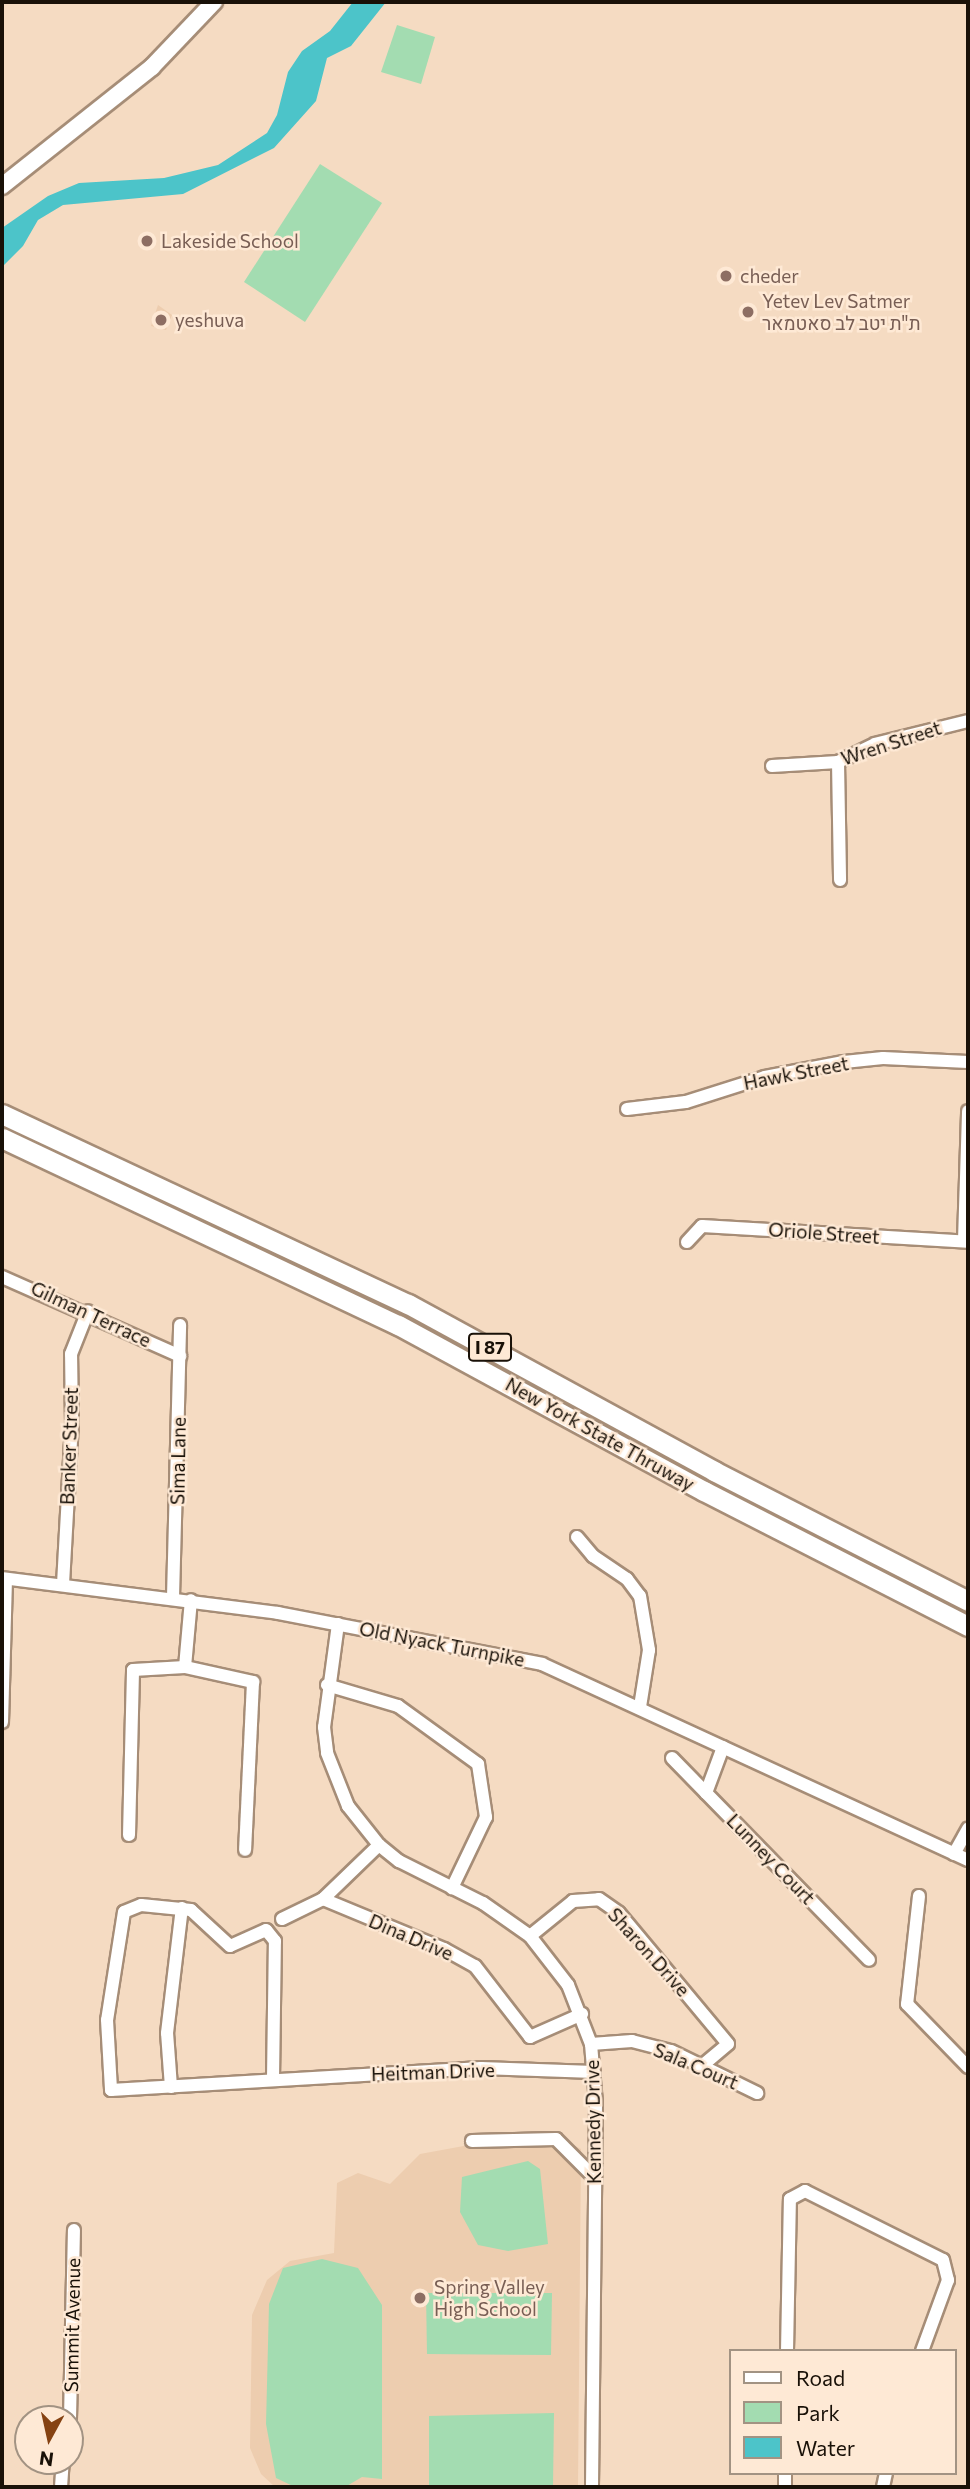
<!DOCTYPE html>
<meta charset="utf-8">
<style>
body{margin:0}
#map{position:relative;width:970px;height:2489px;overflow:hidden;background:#f5dbc2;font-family:Commissioner,Heebo,sans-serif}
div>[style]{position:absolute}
.built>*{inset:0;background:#edcdaf}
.green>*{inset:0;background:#a3dcb1}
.water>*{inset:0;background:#4cc4c9}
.roads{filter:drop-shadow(2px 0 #a68d77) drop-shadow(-2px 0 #a68d77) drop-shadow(0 2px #a68d77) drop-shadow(0 -2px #a68d77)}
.minor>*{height:12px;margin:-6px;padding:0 6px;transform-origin:6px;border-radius:6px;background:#fff}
.major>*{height:16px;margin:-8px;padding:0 8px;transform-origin:8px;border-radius:8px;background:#fff}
.highway>*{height:19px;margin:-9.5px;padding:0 9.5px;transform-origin:9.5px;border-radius:9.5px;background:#fff}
.dots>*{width:19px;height:19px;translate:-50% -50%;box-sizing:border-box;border:4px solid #fee9d5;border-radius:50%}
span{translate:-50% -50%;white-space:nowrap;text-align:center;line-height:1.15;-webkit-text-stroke:5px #fee9d5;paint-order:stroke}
.shield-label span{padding:2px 5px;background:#fee9d5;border:2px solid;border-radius:5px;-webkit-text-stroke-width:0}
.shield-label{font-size:18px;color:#191108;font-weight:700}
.education-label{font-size:19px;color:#785e54}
.left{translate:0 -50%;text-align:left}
.street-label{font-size:19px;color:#191108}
.frame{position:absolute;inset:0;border:4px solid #191108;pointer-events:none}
.legend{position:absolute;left:729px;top:2349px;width:228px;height:126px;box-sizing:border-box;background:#fee9d5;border:2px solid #a29383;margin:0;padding:9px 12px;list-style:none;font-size:21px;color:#191108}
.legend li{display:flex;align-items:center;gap:14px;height:35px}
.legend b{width:35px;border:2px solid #a29383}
.north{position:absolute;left:14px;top:2405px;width:70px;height:70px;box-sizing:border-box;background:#fee9d5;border:2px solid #a29383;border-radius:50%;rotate:188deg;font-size:19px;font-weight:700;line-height:28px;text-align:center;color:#191108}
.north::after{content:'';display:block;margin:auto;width:24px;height:32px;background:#854212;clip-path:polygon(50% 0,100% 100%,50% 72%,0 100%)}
</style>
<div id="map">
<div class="built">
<i style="clip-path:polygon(158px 305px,172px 315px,166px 330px,151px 326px)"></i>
<i style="clip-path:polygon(546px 2131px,581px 2149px,578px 2487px,275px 2487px,261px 2474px,250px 2448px,252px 2315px,267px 2280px,290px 2261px,334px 2253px,337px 2183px,358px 2173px,390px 2184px,420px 2154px)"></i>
</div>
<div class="green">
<i style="clip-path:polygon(397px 25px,435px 37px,421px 84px,381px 72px)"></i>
<i style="clip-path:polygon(320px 164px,382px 203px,305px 322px,244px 282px)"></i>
<i style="clip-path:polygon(528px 2161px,540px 2169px,548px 2244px,508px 2251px,478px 2245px,460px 2212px,462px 2177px)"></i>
<i style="clip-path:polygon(322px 2259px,358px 2268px,382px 2305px,382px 2479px,362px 2477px,345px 2487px,295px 2487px,276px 2478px,266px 2424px,269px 2304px,283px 2268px)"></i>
<i style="clip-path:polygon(426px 2293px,552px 2293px,551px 2355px,427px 2354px)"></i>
<i style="clip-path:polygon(554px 2413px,553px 2487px,429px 2487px,429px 2416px)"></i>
</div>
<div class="water">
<i style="clip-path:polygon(353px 2px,386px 2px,351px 46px,327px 58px,316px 101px,274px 148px,183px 194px,63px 205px,38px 220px,23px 246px,2px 267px,2px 228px,48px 196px,79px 183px,164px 178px,218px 165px,267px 133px,277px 115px,288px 72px,302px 51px,330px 31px)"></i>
</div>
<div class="roads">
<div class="minor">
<i style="left:838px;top:762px;width:118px;rotate:89deg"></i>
<i style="left:772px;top:766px;width:66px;rotate:-3.5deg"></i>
<i style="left:838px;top:762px;width:41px;rotate:-25.9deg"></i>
<i style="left:875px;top:744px;width:96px;rotate:-13.9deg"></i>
<i style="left:627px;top:1109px;width:59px;rotate:-6.8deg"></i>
<i style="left:686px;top:1102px;width:83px;rotate:-17.6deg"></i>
<i style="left:765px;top:1077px;width:80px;rotate:-10.8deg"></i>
<i style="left:844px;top:1062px;width:39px;rotate:-6deg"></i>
<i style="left:883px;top:1058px;width:85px;rotate:2.7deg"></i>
<i style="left:964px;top:1241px;width:130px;rotate:-88.2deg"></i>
<i style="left:687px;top:1242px;width:22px;rotate:-47deg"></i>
<i style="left:702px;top:1226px;width:266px;rotate:3.4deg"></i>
<i style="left:2px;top:1277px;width:195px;rotate:23.9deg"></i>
<i style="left:577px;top:1537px;width:25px;rotate:50deg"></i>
<i style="left:593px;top:1556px;width:41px;rotate:34.1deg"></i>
<i style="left:627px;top:1579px;width:21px;rotate:53deg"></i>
<i style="left:640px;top:1596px;width:55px;rotate:80.5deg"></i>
<i style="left:649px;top:1650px;width:58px;rotate:99deg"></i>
<i style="left:2px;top:1578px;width:278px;rotate:7.2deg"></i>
<i style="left:278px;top:1613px;width:269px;rotate:10.9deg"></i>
<i style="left:542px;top:1664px;width:469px;rotate:24.7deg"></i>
<i style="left:63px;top:1584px;width:162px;rotate:-86.8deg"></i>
<i style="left:72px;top:1422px;width:68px;rotate:-90.8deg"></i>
<i style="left:71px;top:1354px;width:46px;rotate:-68.4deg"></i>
<i style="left:173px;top:1597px;width:272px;rotate:-88.5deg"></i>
<i style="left:338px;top:1624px;width:104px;rotate:97.7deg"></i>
<i style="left:324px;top:1727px;width:26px;rotate:83deg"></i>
<i style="left:327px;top:1753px;width:57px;rotate:68.4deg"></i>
<i style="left:348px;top:1806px;width:50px;rotate:51.5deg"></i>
<i style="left:379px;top:1845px;width:26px;rotate:39deg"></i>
<i style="left:399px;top:1861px;width:94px;rotate:26.6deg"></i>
<i style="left:483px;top:1903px;width:57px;rotate:35.1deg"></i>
<i style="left:530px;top:1936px;width:62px;rotate:52.2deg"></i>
<i style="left:568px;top:1985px;width:63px;rotate:68.7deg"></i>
<i style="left:591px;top:2044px;width:60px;rotate:85.2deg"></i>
<i style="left:596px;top:2104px;width:383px;rotate:90.6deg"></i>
<i style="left:185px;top:1667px;width:67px;rotate:-84.9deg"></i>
<i style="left:327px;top:1685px;width:74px;rotate:16.5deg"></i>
<i style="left:398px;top:1706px;width:99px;rotate:35.9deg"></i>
<i style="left:478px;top:1764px;width:54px;rotate:81.4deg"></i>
<i style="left:486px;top:1817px;width:79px;rotate:115.6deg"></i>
<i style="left:2px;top:1722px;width:143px;rotate:-88.4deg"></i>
<i style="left:672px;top:1758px;width:282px;rotate:45.7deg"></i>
<i style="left:706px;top:1793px;width:49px;rotate:-69.7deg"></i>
<i style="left:129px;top:1835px;width:165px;rotate:-88.6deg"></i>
<i style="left:133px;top:1670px;width:52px;rotate:-3.3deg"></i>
<i style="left:185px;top:1667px;width:70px;rotate:12.4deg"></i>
<i style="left:253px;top:1682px;width:168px;rotate:92.7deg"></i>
<i style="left:379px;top:1845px;width:78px;rotate:136deg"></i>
<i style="left:323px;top:1899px;width:131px;rotate:22.5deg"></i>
<i style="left:444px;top:1949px;width:35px;rotate:29deg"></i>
<i style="left:475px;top:1966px;width:90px;rotate:52.2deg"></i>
<i style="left:530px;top:2037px;width:57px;rotate:-23.9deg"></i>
<i style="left:954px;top:1854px;width:29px;rotate:-61deg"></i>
<i style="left:919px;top:1896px;width:109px;rotate:96.3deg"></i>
<i style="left:907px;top:2004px;width:88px;rotate:45.9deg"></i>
<i style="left:282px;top:1919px;width:46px;rotate:-26deg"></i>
<i style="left:530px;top:1936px;width:55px;rotate:-39.1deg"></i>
<i style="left:573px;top:1901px;width:26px;rotate:-4deg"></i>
<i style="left:599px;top:1899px;width:24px;rotate:35deg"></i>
<i style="left:619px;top:1913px;width:170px;rotate:50.2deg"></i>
<i style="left:728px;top:2044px;width:34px;rotate:140deg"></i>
<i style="left:591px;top:2044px;width:41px;rotate:-4.2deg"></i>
<i style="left:632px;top:2041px;width:40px;rotate:14.4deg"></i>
<i style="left:671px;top:2051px;width:96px;rotate:26deg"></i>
<i style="left:273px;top:2079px;width:138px;rotate:-89.2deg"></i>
<i style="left:275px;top:1941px;width:14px;rotate:-129deg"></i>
<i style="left:266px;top:1930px;width:39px;rotate:156deg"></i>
<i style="left:230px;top:1946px;width:53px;rotate:-137.3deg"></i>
<i style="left:191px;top:1910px;width:50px;rotate:-174.3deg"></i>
<i style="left:141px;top:1905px;width:18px;rotate:158deg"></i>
<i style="left:124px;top:1912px;width:109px;rotate:98.9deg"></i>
<i style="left:107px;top:2020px;width:70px;rotate:86.7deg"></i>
<i style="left:111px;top:2090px;width:371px;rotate:-3.4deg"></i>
<i style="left:481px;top:2068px;width:113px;rotate:2deg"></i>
<i style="left:171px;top:2087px;width:54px;rotate:-94.2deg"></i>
<i style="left:167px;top:2033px;width:126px;rotate:-83.2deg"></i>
<i style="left:472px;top:2141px;width:84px;rotate:-1.4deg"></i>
<i style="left:556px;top:2139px;width:55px;rotate:45deg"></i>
<i style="left:787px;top:2351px;width:152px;rotate:-88.9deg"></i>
<i style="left:790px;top:2199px;width:17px;rotate:-28deg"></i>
<i style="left:805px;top:2191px;width:154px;rotate:26.6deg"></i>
<i style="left:943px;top:2260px;width:21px;rotate:76deg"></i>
<i style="left:948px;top:2280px;width:76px;rotate:110.1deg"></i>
<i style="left:70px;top:2419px;width:189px;rotate:-88.8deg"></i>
<i style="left:61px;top:2487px;width:26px;rotate:-86deg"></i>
<i style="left:785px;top:2487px;width:14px;rotate:-90deg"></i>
<i style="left:883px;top:2487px;width:14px;rotate:-78deg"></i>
</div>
<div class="major">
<i style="left:2px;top:186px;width:191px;rotate:-38.4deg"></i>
<i style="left:152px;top:67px;width:90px;rotate:-46.4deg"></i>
</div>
<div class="highway">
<i style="left:2px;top:1114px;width:448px;rotate:25.1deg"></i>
<i style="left:408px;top:1304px;width:349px;rotate:28.6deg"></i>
<i style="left:714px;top:1471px;width:285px;rotate:27.1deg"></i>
<i style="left:2px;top:1138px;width:438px;rotate:25.3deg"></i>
<i style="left:398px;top:1325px;width:348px;rotate:28.5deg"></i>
<i style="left:704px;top:1491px;width:297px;rotate:27.1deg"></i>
</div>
</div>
<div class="dots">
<i style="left:147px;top:241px;background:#8d6e63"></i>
<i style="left:726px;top:276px;background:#8d6e63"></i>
<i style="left:748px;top:312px;background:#8d6e63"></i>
<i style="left:161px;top:320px;background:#8d6e63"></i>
<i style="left:420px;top:2298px;background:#8d6e63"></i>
</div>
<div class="shield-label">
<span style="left:490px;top:1347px">I 87</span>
</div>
<div class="education-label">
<span class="left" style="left:161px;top:241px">Lakeside School</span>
<span class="left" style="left:740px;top:276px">cheder</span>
<span class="left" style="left:762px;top:312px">Yetev Lev Satmer<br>ת"ת יטב לב סאטמאר</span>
<span class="left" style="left:175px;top:320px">yeshuva</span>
<span class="left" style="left:434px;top:2298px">Spring Valley<br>High School</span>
</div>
<div class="street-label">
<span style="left:891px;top:743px;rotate:-18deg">Wren Street</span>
<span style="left:796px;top:1073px;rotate:-11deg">Hawk Street</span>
<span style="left:824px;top:1233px;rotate:4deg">Oriole Street</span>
<span style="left:91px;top:1314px;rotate:25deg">Gilman Terrace</span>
<span style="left:600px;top:1434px;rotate:29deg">New York State Thruway</span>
<span style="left:69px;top:1446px;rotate:-88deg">Banker Street</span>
<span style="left:178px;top:1461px;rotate:-89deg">Sima Lane</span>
<span style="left:442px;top:1644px;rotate:11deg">Old Nyack Turnpike</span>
<span style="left:771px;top:1859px;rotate:46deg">Lunney Court</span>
<span style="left:411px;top:1937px;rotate:23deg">Dina Drive</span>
<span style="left:649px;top:1952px;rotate:48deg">Sharon Drive</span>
<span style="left:696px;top:2066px;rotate:23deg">Sala Court</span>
<span style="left:433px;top:2072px;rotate:-2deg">Heitman Drive</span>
<span style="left:593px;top:2122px;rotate:-91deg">Kennedy Drive</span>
<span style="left:72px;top:2325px;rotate:-89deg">Summit Avenue</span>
</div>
<div class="frame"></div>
<ul class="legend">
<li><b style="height:9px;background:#fff"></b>Road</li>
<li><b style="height:19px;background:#a3dcb1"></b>Park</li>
<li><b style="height:19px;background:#4cc4c9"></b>Water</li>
</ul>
<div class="north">N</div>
</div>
